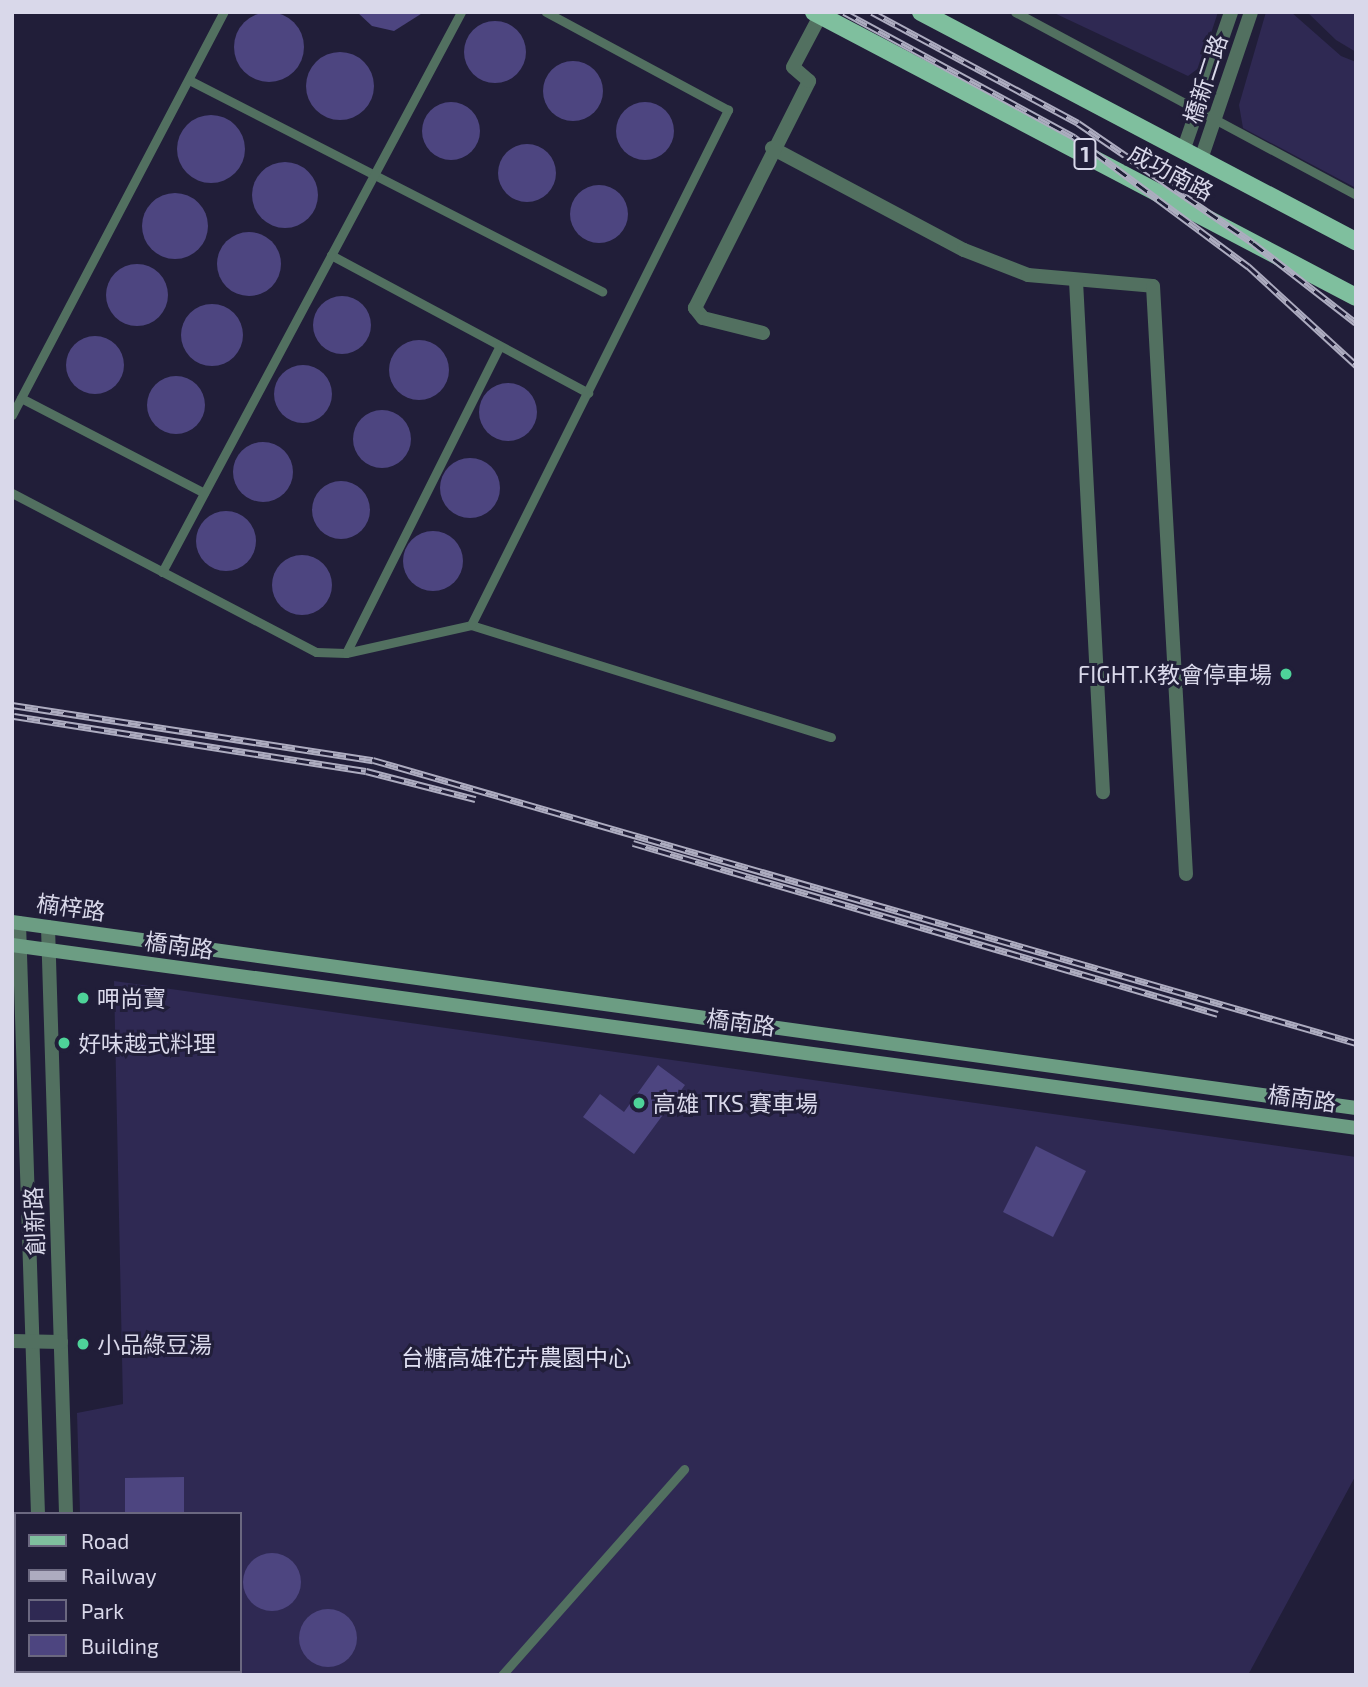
<!DOCTYPE html>
<meta charset="utf-8">
<style>
body{margin:0}
#map{position:relative;width:1368px;height:1687px;overflow:hidden;background:#211e39;font-family:"Exo 2","Noto Sans TC",sans-serif}
div>[style]{position:absolute}
.green>*{inset:0;background:#2f2953}
.building>*{inset:0;background:#4d4580}
.round{border-radius:50%}
.lane>*{height:9px;margin:-4.5px;padding:0 4.5px;transform-origin:4.5px;border-radius:4.5px;background:#527060}
.street>*{height:14px;margin:-7px;padding:0 7px;transform-origin:7px;border-radius:7px;background:#527060}
.secondary>*{height:14px;margin:-7px;padding:0 7px;transform-origin:7px;border-radius:7px;background:#6c9d83}
.primary>*{height:18px;margin:-9px;padding:0 9px;transform-origin:9px;border-radius:9px;background:#7fbf9e}
.rail>*{height:7px;margin-top:-3.5px;transform-origin:0;background:repeating-linear-gradient(90deg,#211e39 0 13px,#adacc0 0 26px);box-sizing:border-box;border-block:2px solid #adacc0}
.dots>*{width:19px;height:19px;translate:-50% -50%;box-sizing:border-box;border:4px solid #211e39;border-radius:50%}
span{translate:-50% -50%;white-space:nowrap;text-align:center;line-height:1.15;-webkit-text-stroke:6px #211e39;paint-order:stroke}
.shield-label span{padding:2px 5px;background:#211e39;border:2px solid;border-radius:5px;-webkit-text-stroke-width:0}
.shield-label{font-size:21px;color:#d9d8ea;font-weight:700}
.street-label{font-size:23px;color:#d9d8ea}
.poi-label{font-size:23px;color:#d9d8ea}
.right{translate:-100% -50%;text-align:right}
.left{translate:0 -50%;text-align:left}
.park-label{font-size:23px;color:#e0e0f2}
.frame{position:absolute;inset:0;border:14px solid #d9d8ea;pointer-events:none}
.legend{position:absolute;left:14px;top:1512px;width:228px;height:161px;box-sizing:border-box;background:#211e39;border:2px solid #6b6880;margin:0;padding:9px 12px;list-style:none;font-size:21px;color:#d9d8ea}
.legend li{display:flex;align-items:center;gap:14px;height:35px}
.legend b{width:35px;border:2px solid #6b6880}
</style>
<div id="map">
<div class="green">
<i style="clip-path:polygon(1052px 12px,1218px 12px,1200px 67px,1188px 76px)"></i>
<i style="clip-path:polygon(1266px 12px,1291px 12px,1341px 56px,1356px 62px,1356px 188px,1243px 128px,1239px 105px)"></i>
<i style="clip-path:polygon(1307px 12px,1356px 12px,1356px 52px,1336px 40px)"></i>
<i style="clip-path:polygon(114px 981px,1356px 1157px,1356px 1475px,1248px 1675px,85px 1675px,240px 1671px,240px 1514px,80px 1514px,77px 1413px,123px 1404px)"></i>
</div>
<div class="building">
<i style="clip-path:polygon(357px 12px,424px 12px,394px 31px,372px 26px)"></i>
<i class="round" style="left:234px;top:12px;width:70px;height:70px"></i>
<i class="round" style="left:464px;top:21px;width:62px;height:62px"></i>
<i class="round" style="left:306px;top:52px;width:68px;height:68px"></i>
<i class="round" style="left:543px;top:61px;width:60px;height:60px"></i>
<i class="round" style="left:422px;top:102px;width:58px;height:58px"></i>
<i class="round" style="left:616px;top:102px;width:58px;height:58px"></i>
<i class="round" style="left:177px;top:115px;width:68px;height:68px"></i>
<i class="round" style="left:498px;top:144px;width:58px;height:58px"></i>
<i class="round" style="left:252px;top:162px;width:66px;height:66px"></i>
<i class="round" style="left:570px;top:185px;width:58px;height:58px"></i>
<i class="round" style="left:142px;top:193px;width:66px;height:66px"></i>
<i class="round" style="left:217px;top:232px;width:64px;height:64px"></i>
<i class="round" style="left:106px;top:264px;width:62px;height:62px"></i>
<i class="round" style="left:313px;top:296px;width:58px;height:58px"></i>
<i class="round" style="left:181px;top:304px;width:62px;height:62px"></i>
<i class="round" style="left:66px;top:336px;width:58px;height:58px"></i>
<i class="round" style="left:389px;top:340px;width:60px;height:60px"></i>
<i class="round" style="left:274px;top:365px;width:58px;height:58px"></i>
<i class="round" style="left:147px;top:376px;width:58px;height:58px"></i>
<i class="round" style="left:479px;top:383px;width:58px;height:58px"></i>
<i class="round" style="left:353px;top:410px;width:58px;height:58px"></i>
<i class="round" style="left:233px;top:442px;width:60px;height:60px"></i>
<i class="round" style="left:440px;top:458px;width:60px;height:60px"></i>
<i class="round" style="left:312px;top:481px;width:58px;height:58px"></i>
<i class="round" style="left:196px;top:511px;width:60px;height:60px"></i>
<i class="round" style="left:403px;top:531px;width:60px;height:60px"></i>
<i class="round" style="left:272px;top:555px;width:60px;height:60px"></i>
<i style="clip-path:polygon(658px 1065px,685px 1085px,634px 1154px,583px 1117px,600px 1094px,624px 1112px)"></i>
<i style="clip-path:polygon(1036px 1146px,1086px 1171px,1053px 1237px,1003px 1212px)"></i>
<i style="clip-path:polygon(184px 1477px,184px 1514px,125px 1514px,125px 1478px)"></i>
<i class="round" style="left:243px;top:1553px;width:58px;height:58px"></i>
<i class="round" style="left:299px;top:1609px;width:58px;height:58px"></i>
</div>
<div class="lane">
<i style="left:1015px;top:12px;width:387px;rotate:28.2deg"></i>
<i style="left:191px;top:81px;width:462px;rotate:27.1deg"></i>
<i style="left:331px;top:255px;width:292px;rotate:28.2deg"></i>
<i style="left:21px;top:398px;width:206px;rotate:27.4deg"></i>
<i style="left:12px;top:415px;width:455px;rotate:-62.3deg"></i>
<i style="left:12px;top:493px;width:343px;rotate:27.6deg"></i>
<i style="left:316px;top:652px;width:30px;rotate:2deg"></i>
<i style="left:346px;top:653px;width:128px;rotate:-12.6deg"></i>
<i style="left:471px;top:625px;width:377px;rotate:17.3deg"></i>
<i style="left:162px;top:572px;width:635px;rotate:-61.9deg"></i>
<i style="left:471px;top:625px;width:576px;rotate:-63.48deg"></i>
<i style="left:728px;top:110px;width:207px;rotate:-151.7deg"></i>
<i style="left:346px;top:653px;width:343px;rotate:-63.4deg"></i>
<i style="left:502px;top:1675px;width:275px;rotate:-48.5deg"></i>
</div>
<div class="street">
<i style="left:772px;top:148px;width:217px;rotate:28deg"></i>
<i style="left:964px;top:250px;width:69px;rotate:21.3deg"></i>
<i style="left:1028px;top:275px;width:125px;rotate:5deg"></i>
<i style="left:1153px;top:286px;width:589px;rotate:86.79deg"></i>
<i style="left:1183px;top:151px;width:147px;rotate:-70.9deg"></i>
<i style="left:1201px;top:159px;width:155px;rotate:-71.2deg"></i>
<i style="left:1076px;top:281px;width:512px;rotate:86.98deg"></i>
<i style="left:763px;top:333px;width:62px;rotate:-166deg"></i>
<i style="left:703px;top:318px;width:13px;rotate:-129deg"></i>
<i style="left:695px;top:308px;width:254px;rotate:-63.3deg"></i>
<i style="left:809px;top:81px;width:21px;rotate:-139deg"></i>
<i style="left:793px;top:67px;width:58px;rotate:-62.1deg"></i>
<i style="left:19px;top:923px;width:591px;rotate:88.16deg"></i>
<i style="left:48px;top:927px;width:587px;rotate:88.24deg"></i>
<i style="left:12px;top:1341px;width:49px;rotate:1.2deg"></i>
<i style="left:43px;top:1671px;width:4px;rotate:90deg"></i>
<i style="left:71px;top:1671px;width:4px;rotate:90deg"></i>
</div>
<div class="secondary">
<i style="left:12px;top:922px;width:1357px;rotate:7.88deg"></i>
<i style="left:12px;top:945px;width:1356px;rotate:7.75deg"></i>
</div>
<div class="primary">
<i style="left:814px;top:12px;width:612px;rotate:27.74deg"></i>
<i style="left:921px;top:12px;width:492px;rotate:27.8deg"></i>
</div>
<div class="rail">
<i style="left:844px;top:12px;width:262px;rotate:28.5deg"></i>
<i style="left:1074px;top:137px;width:217px;rotate:36.6deg"></i>
<i style="left:1248px;top:266px;width:147px;rotate:42.5deg"></i>
<i style="left:872px;top:12px;width:234px;rotate:28.3deg"></i>
<i style="left:1078px;top:123px;width:212px;rotate:34.4deg"></i>
<i style="left:1253px;top:243px;width:130px;rotate:37.8deg"></i>
<i style="left:12px;top:705px;width:365px;rotate:8.7deg"></i>
<i style="left:373px;top:760px;width:1023px;rotate:16.06deg"></i>
<i style="left:14px;top:716px;width:356px;rotate:8.9deg"></i>
<i style="left:366px;top:771px;width:113px;rotate:14.4deg"></i>
<i style="left:633px;top:843px;width:609px;rotate:16.29deg"></i>
</div>
<div class="dots">
<i style="left:1286px;top:674px;background:#4ed399"></i>
<i style="left:83px;top:998px;background:#4ed399"></i>
<i style="left:64px;top:1043px;background:#4ed399"></i>
<i style="left:639px;top:1103px;background:#4ed399"></i>
<i style="left:83px;top:1344px;background:#4ed399"></i>
</div>
<div class="shield-label">
<span style="left:1085px;top:154px">1</span>
</div>
<div class="street-label">
<span style="left:1205px;top:79px;rotate:-72deg">橋新二路</span>
<span style="left:1171px;top:172px;rotate:28deg">成功南路</span>
<span style="left:71px;top:907px;rotate:8deg">楠梓路</span>
<span style="left:179px;top:945px;rotate:8deg">橋南路</span>
<span style="left:741px;top:1022px;rotate:8deg">橋南路</span>
<span style="left:1302px;top:1098px;rotate:8deg">橋南路</span>
<span style="left:34px;top:1221px;rotate:-92deg">創新路</span>
</div>
<div class="poi-label">
<span class="right" style="left:1272px;top:674px">FIGHT.K教會停車場</span>
<span class="left" style="left:97px;top:998px">呷尚寶</span>
<span class="left" style="left:78px;top:1043px">好味越式料理</span>
<span class="left" style="left:653px;top:1103px">高雄 TKS 賽車場</span>
<span class="left" style="left:97px;top:1344px">小品綠豆湯</span>
</div>
<div class="park-label">
<span style="left:516px;top:1357px">台糖高雄花卉農園中心</span>
</div>
<div class="frame"></div>
<ul class="legend">
<li><b style="height:9px;background:#7fbf9e"></b>Road</li>
<li><b style="height:9px;background:#adacc0"></b>Railway</li>
<li><b style="height:19px;background:#2f2953"></b>Park</li>
<li><b style="height:19px;background:#4d4580"></b>Building</li>
</ul>
</div>
